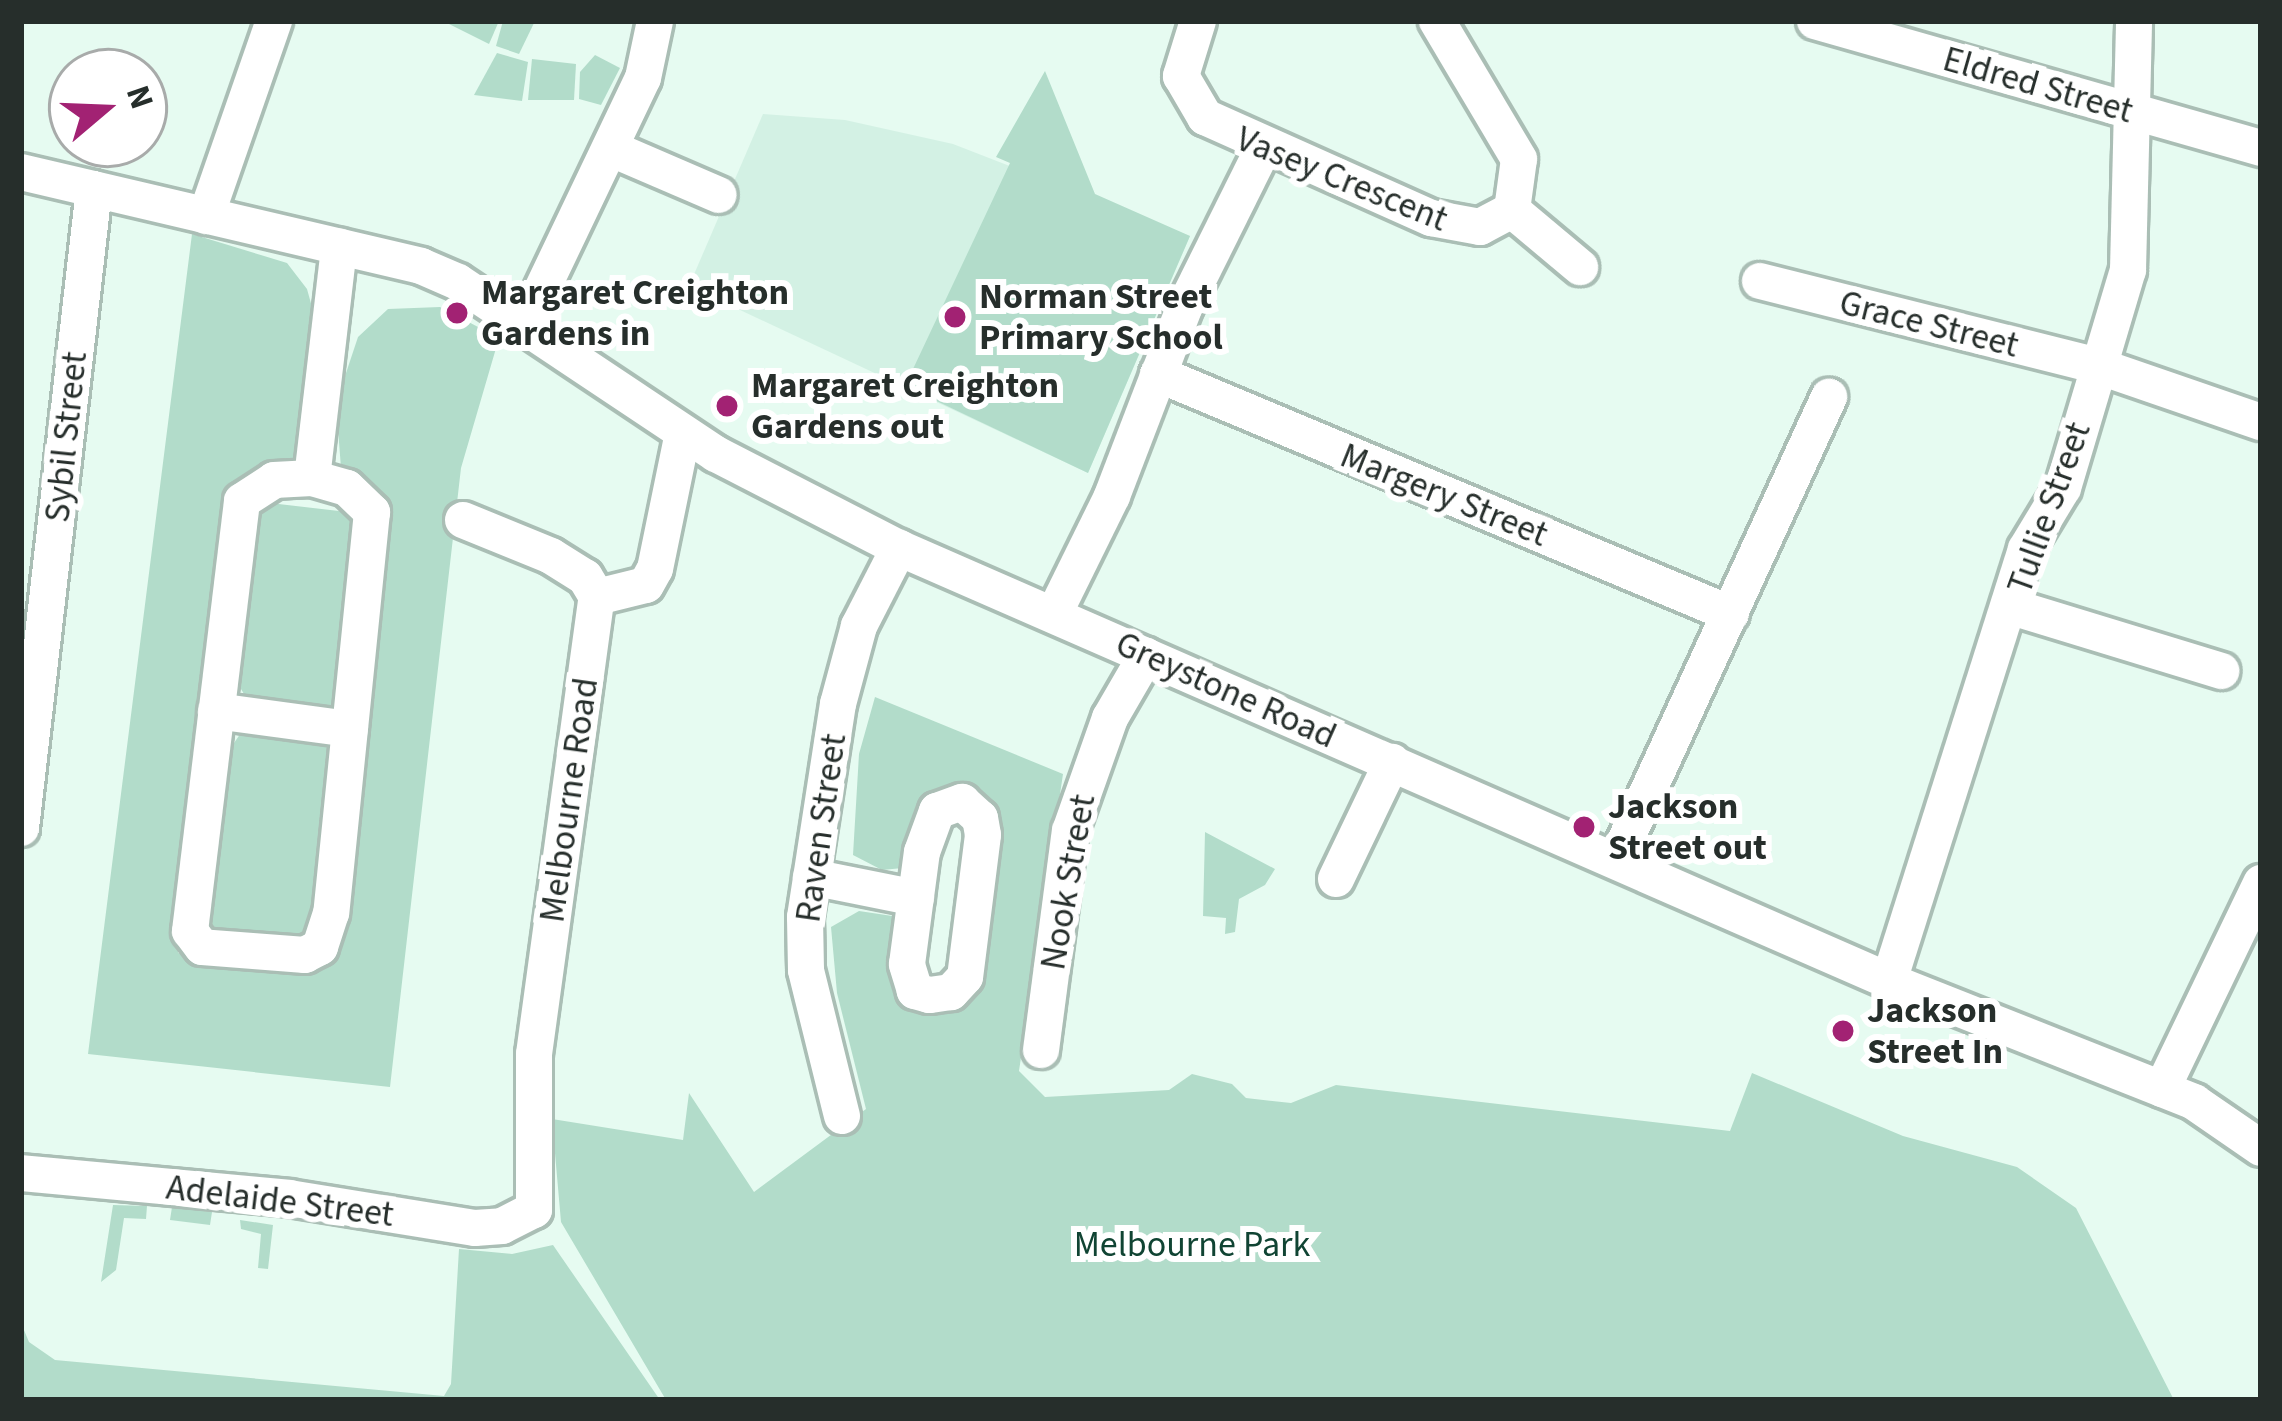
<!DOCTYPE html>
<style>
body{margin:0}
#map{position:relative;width:2282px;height:1421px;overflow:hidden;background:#e6fbf1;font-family:"Source Sans 3",sans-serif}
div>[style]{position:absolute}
.built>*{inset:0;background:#d3f1e4}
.green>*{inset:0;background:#b2dcca}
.roads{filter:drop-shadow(3px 0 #aabeb5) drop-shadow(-3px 0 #aabeb5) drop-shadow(0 3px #aabeb5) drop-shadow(0 -3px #aabeb5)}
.minor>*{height:36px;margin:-18px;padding:0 18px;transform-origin:18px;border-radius:18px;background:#fff}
.dots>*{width:33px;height:33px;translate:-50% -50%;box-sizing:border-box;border:6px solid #fff;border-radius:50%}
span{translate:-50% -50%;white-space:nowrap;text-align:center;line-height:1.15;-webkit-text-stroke:12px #fff;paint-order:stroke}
.street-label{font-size:36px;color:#262e2b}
.poi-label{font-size:36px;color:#262e2b;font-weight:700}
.left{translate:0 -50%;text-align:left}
.park-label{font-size:36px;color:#104433}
.frame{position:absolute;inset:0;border:24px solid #262e2b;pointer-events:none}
.north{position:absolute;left:48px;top:48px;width:120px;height:120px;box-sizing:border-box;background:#fff;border:3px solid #a8abaa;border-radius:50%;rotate:71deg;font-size:33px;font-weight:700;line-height:48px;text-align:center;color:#262e2b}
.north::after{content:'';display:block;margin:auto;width:42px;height:54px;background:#a22273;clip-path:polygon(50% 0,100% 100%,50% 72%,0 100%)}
</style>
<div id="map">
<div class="built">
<i style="clip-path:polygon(763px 114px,845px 120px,953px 144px,1190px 236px,1088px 473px,689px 286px)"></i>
</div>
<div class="green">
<i style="clip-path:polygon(443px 21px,499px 21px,489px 44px)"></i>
<i style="clip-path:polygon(503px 21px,535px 21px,519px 54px,496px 46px)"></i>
<i style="clip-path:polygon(497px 53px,528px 62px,522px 101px,474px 95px)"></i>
<i style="clip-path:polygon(595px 55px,620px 68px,601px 105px,579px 99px,580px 72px)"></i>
<i style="clip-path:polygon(532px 59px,576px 64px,574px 100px,528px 100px)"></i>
<i style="clip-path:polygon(1045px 71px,1095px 194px,1190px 236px,1088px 473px,905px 386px,1010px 163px,996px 157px)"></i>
<i style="clip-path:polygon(192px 234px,287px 263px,307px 289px,317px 325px,306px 448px,293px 463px,261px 472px,178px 953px,274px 969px,321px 955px,387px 506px,341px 468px,336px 403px,358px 337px,388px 309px,440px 307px,499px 338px,461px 468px,390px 1087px,88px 1054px)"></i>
<i style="clip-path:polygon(270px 503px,356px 513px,339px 695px,325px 715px,332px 764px,317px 901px,302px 944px,211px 931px,206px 924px,225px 756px,245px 727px,247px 699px,235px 679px,253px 513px)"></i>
<i style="clip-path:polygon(875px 697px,1063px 774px,1019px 1071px,1045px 1097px,1169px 1090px,1192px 1074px,1232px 1084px,1246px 1098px,1291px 1103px,1336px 1085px,1730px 1131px,1752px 1073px,1903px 1136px,2017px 1167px,2076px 1208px,2174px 1400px,666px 1400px,561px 1222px,552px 1119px,683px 1140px,689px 1093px,754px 1192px,866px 1109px,837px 993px,831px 927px,859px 911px,899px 917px,903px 941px,946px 1006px,973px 800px,913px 867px,882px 870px,853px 855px,859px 754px)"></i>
<i style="clip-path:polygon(1205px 832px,1275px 869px,1265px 885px,1239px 899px,1235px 932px,1225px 934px,1226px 918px,1203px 916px)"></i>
<i style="clip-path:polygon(113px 1205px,147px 1206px,146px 1219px,124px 1218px,116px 1270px,101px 1282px)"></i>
<i style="clip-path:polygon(172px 1207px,212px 1212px,210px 1225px,170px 1220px)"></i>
<i style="clip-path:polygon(240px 1220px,273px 1225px,268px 1269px,258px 1268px,261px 1234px,241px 1229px)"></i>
<i style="clip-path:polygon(553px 1245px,660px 1400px,21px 1400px,21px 1323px,29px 1342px,55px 1360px,444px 1396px,451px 1384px,459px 1249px,512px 1254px)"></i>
</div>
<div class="roads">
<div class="minor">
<i style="left:1198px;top:21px;width:58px;rotate:107.2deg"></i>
<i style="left:1181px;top:76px;width:48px;rotate:59.7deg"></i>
<i style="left:1205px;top:117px;width:248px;rotate:24.1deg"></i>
<i style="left:1431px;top:218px;width:50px;rotate:10.4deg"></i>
<i style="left:1480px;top:227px;width:36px;rotate:-28deg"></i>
<i style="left:1512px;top:210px;width:51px;rotate:-82.2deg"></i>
<i style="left:1519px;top:159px;width:161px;rotate:-120.7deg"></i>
<i style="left:1815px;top:21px;width:464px;rotate:15.9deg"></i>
<i style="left:612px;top:149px;width:116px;rotate:23.3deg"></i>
<i style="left:21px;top:172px;width:411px;rotate:13.2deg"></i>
<i style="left:421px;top:266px;width:40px;rotate:23.4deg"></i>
<i style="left:458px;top:282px;width:310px;rotate:33.7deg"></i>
<i style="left:716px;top:454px;width:206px;rotate:27.2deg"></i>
<i style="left:899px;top:548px;width:1081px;rotate:23.62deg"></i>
<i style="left:1889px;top:981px;width:328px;rotate:21.6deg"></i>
<i style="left:2194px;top:1102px;width:81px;rotate:34.5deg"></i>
<i style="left:1512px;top:210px;width:89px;rotate:40deg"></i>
<i style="left:206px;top:216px;width:207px;rotate:-70.8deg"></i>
<i style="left:1760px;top:281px;width:349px;rotate:14.1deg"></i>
<i style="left:2098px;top:366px;width:172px;rotate:19deg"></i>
<i style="left:527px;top:321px;width:269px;rotate:-64.5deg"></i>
<i style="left:643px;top:78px;width:58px;rotate:-78.1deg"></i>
<i style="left:1158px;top:374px;width:621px;rotate:22.73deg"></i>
<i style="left:312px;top:478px;width:36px;rotate:16deg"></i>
<i style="left:347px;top:488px;width:35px;rotate:44deg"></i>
<i style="left:372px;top:512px;width:403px;rotate:95.8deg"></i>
<i style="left:331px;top:913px;width:36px;rotate:108deg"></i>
<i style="left:320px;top:947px;width:17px;rotate:152deg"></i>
<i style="left:305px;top:955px;width:103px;rotate:-175.6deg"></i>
<i style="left:202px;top:947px;width:20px;rotate:-127deg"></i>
<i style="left:190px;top:931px;width:433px;rotate:-83.1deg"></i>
<i style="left:242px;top:501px;width:38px;rotate:-33deg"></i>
<i style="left:274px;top:480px;width:38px;rotate:-3deg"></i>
<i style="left:312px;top:478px;width:233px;rotate:-83.3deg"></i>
<i style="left:463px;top:520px;width:95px;rotate:22.2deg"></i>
<i style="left:551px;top:556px;width:40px;rotate:32deg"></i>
<i style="left:585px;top:577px;width:23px;rotate:59deg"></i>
<i style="left:2012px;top:607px;width:219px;rotate:17deg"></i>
<i style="left:1055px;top:612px;width:129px;rotate:-63.8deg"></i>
<i style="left:1112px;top:496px;width:204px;rotate:-69deg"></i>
<i style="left:1185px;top:306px;width:175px;rotate:-63.6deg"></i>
<i style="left:216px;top:711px;width:135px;rotate:7.7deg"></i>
<i style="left:962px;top:802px;width:24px;rotate:42deg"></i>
<i style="left:980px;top:818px;width:17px;rotate:80deg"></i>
<i style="left:983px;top:835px;width:143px;rotate:97.2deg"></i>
<i style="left:965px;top:977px;width:21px;rotate:133deg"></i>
<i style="left:951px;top:992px;width:22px;rotate:172deg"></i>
<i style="left:929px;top:995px;width:15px;rotate:-164deg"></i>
<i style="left:915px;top:991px;width:28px;rotate:-107deg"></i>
<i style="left:907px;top:964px;width:113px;rotate:-82.4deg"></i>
<i style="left:922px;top:852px;width:44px;rotate:-69.9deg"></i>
<i style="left:937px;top:811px;width:27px;rotate:-20deg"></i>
<i style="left:21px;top:828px;width:643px;rotate:-83.48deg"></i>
<i style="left:1616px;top:861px;width:511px;rotate:-65.34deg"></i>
<i style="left:811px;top:877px;width:107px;rotate:11.3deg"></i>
<i style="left:1336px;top:879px;width:130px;rotate:-64.4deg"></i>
<i style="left:1889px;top:981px;width:453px;rotate:-72.4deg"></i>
<i style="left:2026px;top:549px;width:71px;rotate:-58.8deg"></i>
<i style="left:2063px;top:488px;width:227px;rotate:-73.4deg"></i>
<i style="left:2128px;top:270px;width:249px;rotate:-88.6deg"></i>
<i style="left:1041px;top:1050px;width:221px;rotate:-82.5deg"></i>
<i style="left:1070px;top:831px;width:120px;rotate:-70.5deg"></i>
<i style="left:1110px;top:718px;width:72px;rotate:-59.9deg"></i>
<i style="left:2162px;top:1089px;width:229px;rotate:-64.3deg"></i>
<i style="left:842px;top:1116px;width:150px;rotate:-103.9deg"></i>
<i style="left:806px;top:970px;width:53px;rotate:-91.1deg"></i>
<i style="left:805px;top:917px;width:216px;rotate:-81.2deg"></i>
<i style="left:838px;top:704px;width:81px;rotate:-74.9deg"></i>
<i style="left:859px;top:626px;width:88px;rotate:-62.9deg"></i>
<i style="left:21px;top:1173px;width:269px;rotate:5.3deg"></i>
<i style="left:289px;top:1198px;width:188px;rotate:9.2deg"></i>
<i style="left:475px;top:1228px;width:27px;rotate:-4deg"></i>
<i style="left:502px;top:1226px;width:36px;rotate:-27deg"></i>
<i style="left:534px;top:1210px;width:156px;rotate:-90deg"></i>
<i style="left:534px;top:1054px;width:461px;rotate:-82.2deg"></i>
<i style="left:597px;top:597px;width:50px;rotate:-13.8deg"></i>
<i style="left:646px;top:585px;width:18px;rotate:-61deg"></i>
<i style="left:655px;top:569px;width:139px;rotate:-78.4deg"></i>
</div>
</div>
<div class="dots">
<i style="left:457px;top:313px;background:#a22273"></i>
<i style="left:955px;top:317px;background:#a22273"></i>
<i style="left:727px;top:406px;background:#a22273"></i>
<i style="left:1584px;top:827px;background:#a22273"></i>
<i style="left:1843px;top:1031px;background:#a22273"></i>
</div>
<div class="street-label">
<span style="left:2038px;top:85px;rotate:16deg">Eldred Street</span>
<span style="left:1342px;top:179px;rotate:22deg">Vasey Crescent</span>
<span style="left:1929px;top:324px;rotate:14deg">Grace Street</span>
<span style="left:66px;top:437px;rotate:-84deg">Sybil Street</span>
<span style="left:1444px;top:495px;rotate:22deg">Margery Street</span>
<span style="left:2049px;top:508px;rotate:-70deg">Tullie Street</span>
<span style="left:1226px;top:690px;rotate:24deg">Greystone Road</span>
<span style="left:569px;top:800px;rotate:-82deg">Melbourne Road</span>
<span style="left:821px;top:828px;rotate:-82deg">Raven Street</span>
<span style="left:1068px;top:882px;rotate:-80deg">Nook Street</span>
<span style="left:280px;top:1201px;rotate:7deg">Adelaide Street</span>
</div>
<div class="poi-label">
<span class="left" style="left:481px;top:313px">Margaret Creighton<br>Gardens in</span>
<span class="left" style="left:979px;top:317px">Norman Street<br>Primary School</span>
<span class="left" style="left:751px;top:406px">Margaret Creighton<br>Gardens out</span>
<span class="left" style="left:1608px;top:827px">Jackson<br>Street out</span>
<span class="left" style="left:1867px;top:1031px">Jackson<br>Street In</span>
</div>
<div class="park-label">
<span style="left:1192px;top:1245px">Melbourne Park</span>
</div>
<div class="frame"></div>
<div class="north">N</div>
</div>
